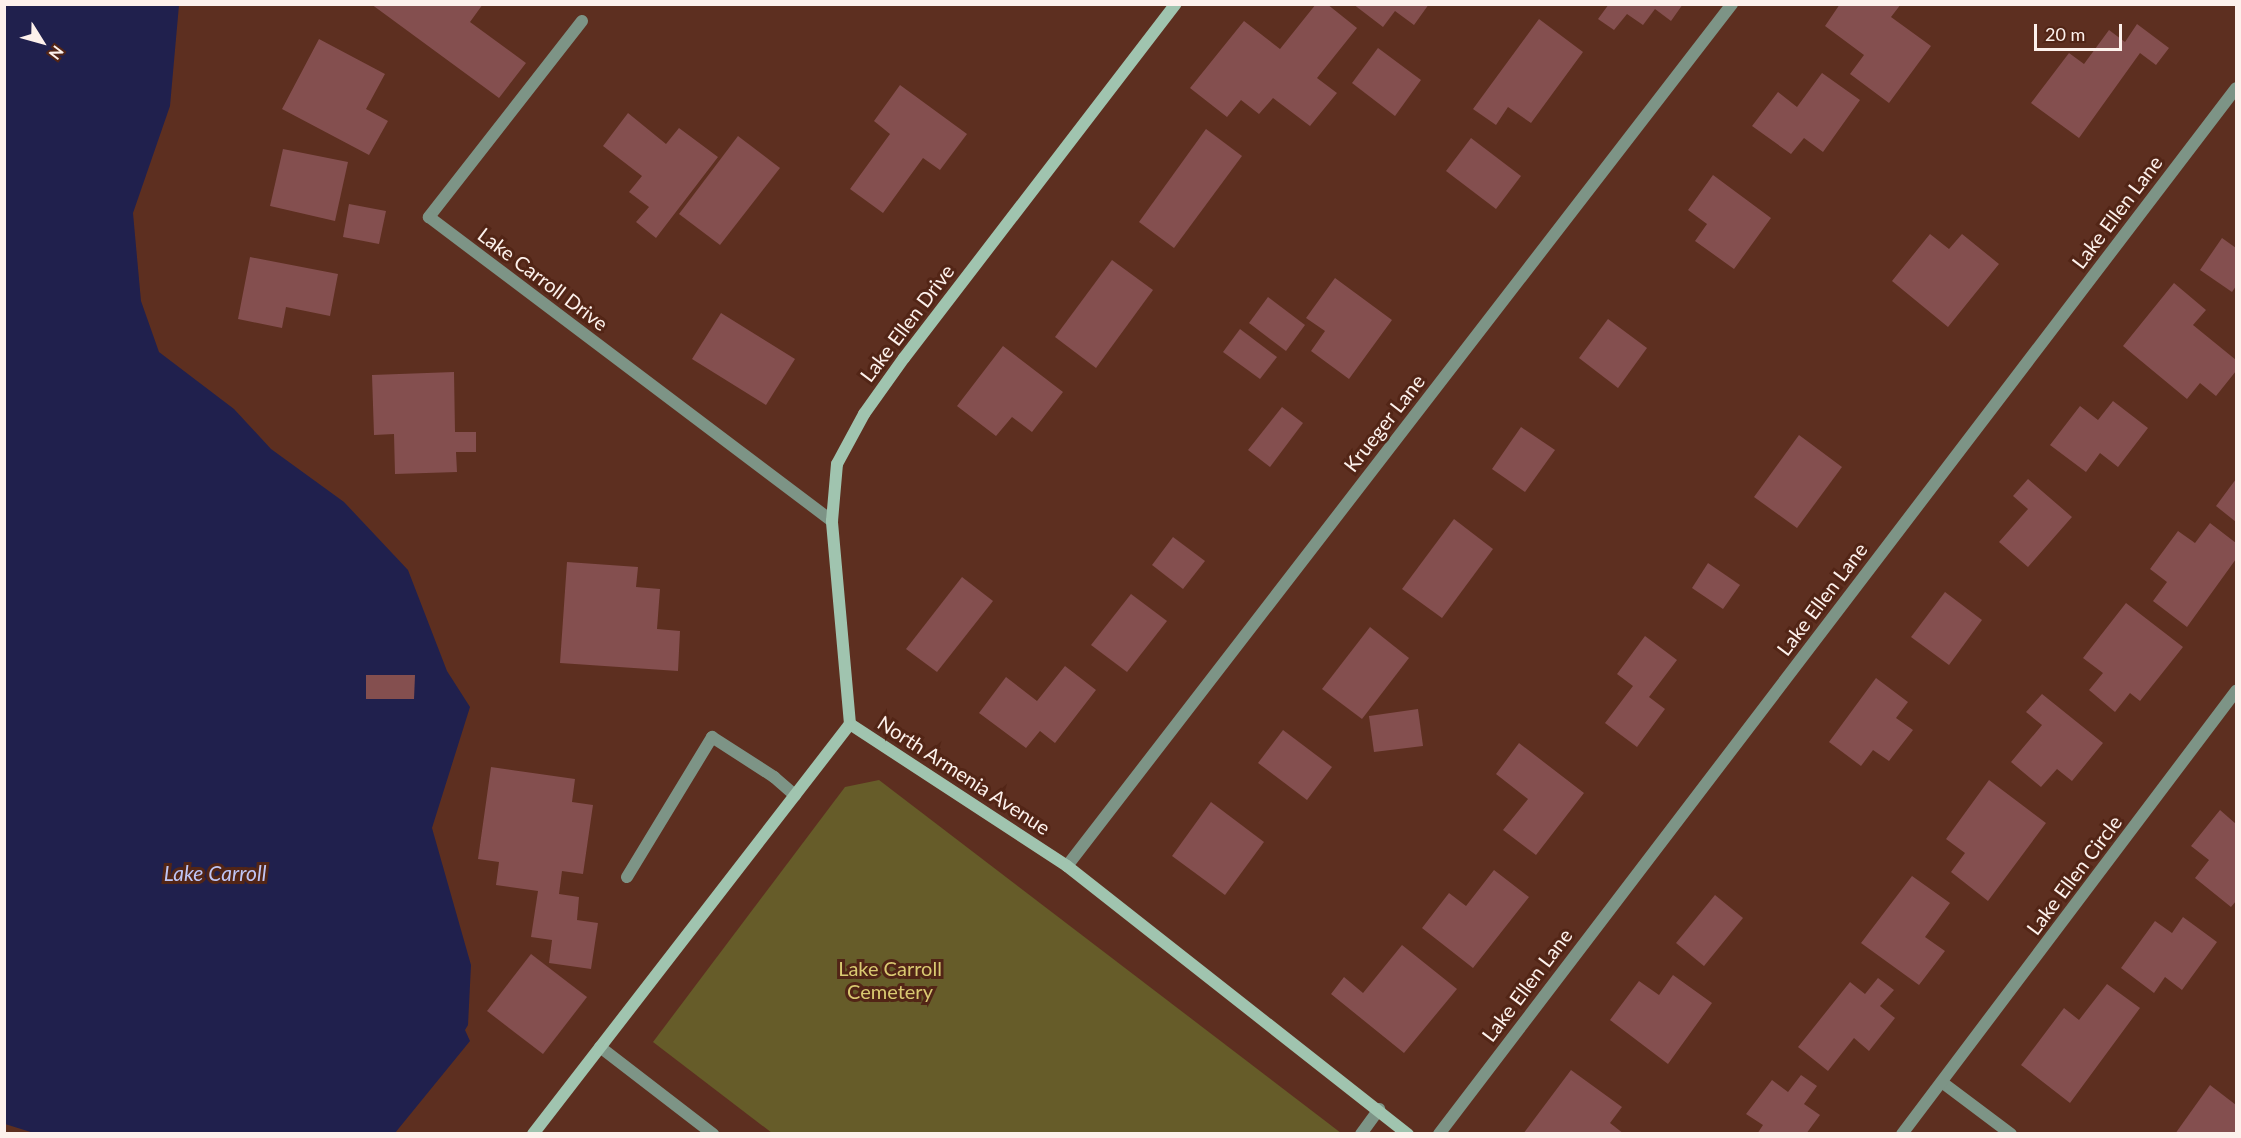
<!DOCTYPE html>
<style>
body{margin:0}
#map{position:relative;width:2241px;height:1138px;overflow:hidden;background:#5d2f20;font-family:Lato,sans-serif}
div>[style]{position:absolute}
.green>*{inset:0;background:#665c29}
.water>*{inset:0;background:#20204d}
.building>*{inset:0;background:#844f4f}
.lane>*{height:12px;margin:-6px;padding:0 6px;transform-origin:6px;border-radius:6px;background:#7d9486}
.street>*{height:12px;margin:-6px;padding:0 6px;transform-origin:6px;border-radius:6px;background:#7d9486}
.secondary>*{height:12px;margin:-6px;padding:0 6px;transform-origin:6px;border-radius:6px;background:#a0c4af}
span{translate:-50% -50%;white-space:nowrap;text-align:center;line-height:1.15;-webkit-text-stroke:6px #522516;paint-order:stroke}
.street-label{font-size:20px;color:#fdf1ec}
.park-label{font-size:20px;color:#d9c971}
.water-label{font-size:21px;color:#bfc5f5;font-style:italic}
.frame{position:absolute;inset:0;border:6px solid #fdf1ec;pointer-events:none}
.north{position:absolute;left:12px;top:12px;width:60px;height:60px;-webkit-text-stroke:4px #522516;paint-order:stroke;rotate:127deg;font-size:16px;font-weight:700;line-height:24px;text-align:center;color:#fdf1ec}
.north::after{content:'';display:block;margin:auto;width:21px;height:27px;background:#fdf1ec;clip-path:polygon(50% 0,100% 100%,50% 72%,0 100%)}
.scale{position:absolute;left:2034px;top:24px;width:88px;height:27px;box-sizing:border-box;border:3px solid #fdf1ec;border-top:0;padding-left:8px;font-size:18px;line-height:21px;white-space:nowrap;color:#fdf1ec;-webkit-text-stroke:4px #522516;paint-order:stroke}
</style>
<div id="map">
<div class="green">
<i style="clip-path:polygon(879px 780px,1341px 1133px,772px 1133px,653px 1042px,845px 787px)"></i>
</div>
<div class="water">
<i style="clip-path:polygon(4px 5px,179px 5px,170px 106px,133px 213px,141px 301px,159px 352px,234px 409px,271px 449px,344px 502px,408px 570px,447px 671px,470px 707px,432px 828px,471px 965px,468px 1025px,465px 1030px,470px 1041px,395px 1133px,37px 1134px,5px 1124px)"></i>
</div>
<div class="building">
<i style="clip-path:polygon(371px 4px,483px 4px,470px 22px,526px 63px,499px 98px)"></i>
<i style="clip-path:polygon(1316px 4px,1327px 4px,1357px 28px,1317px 78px,1337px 93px,1310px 126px,1273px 98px,1259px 114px,1241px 100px,1227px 117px,1190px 88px,1244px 21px,1280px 49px)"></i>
<i style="clip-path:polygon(1353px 4px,1429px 4px,1414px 25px,1395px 11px,1383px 27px)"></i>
<i style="clip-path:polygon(1609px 4px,1683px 4px,1671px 21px,1655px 9px,1643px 25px,1627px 14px,1614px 30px,1598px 19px)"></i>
<i style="clip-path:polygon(1840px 4px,1901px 4px,1891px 17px,1931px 46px,1889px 103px,1850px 74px,1864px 55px,1825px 26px)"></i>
<i style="clip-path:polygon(1539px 19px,1583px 52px,1531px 123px,1508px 107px,1496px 125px,1473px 109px)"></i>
<i style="clip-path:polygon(2137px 24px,2169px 48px,2156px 65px,2140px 53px,2079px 138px,2031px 103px,2069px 53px,2084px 64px,2109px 30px,2125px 42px)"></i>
<i style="clip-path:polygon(319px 39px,385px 74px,366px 109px,388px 121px,369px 155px,282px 109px)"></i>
<i style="clip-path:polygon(1378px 48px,1421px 80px,1395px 116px,1352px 83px)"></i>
<i style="clip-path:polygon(1822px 73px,1860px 100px,1823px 152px,1804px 138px,1791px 154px,1752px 126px,1778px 92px,1797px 107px)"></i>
<i style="clip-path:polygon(900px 85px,967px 134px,940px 170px,923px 158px,883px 213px,850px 189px,890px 134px,874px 121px)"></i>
<i style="clip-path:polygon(628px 113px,666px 144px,679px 128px,718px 157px,656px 238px,636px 222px,649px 207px,629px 192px,642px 176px,603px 146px)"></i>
<i style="clip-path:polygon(1206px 129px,1242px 156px,1174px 248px,1139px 222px)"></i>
<i style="clip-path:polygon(738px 136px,780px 168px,720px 245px,679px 214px)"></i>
<i style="clip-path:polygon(1471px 138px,1521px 176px,1496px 209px,1446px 171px)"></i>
<i style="clip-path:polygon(283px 149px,348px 162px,335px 221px,270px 206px)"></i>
<i style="clip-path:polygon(1713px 175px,1771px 218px,1734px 269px,1695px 241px,1707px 224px,1688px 210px)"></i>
<i style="clip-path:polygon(349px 204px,386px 211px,379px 244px,343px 237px)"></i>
<i style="clip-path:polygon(1930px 234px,1949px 249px,1962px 234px,1999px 264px,1948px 327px,1892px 281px)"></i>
<i style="clip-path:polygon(2222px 238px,2236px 248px,2236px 286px,2232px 292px,2200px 270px)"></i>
<i style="clip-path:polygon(250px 257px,338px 274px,330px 316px,286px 307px,282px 328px,238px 319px)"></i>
<i style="clip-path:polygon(1112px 260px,1153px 290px,1096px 368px,1055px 337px)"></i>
<i style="clip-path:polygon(1335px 278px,1392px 320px,1349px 379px,1311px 351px,1325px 331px,1306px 318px)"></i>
<i style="clip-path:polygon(2174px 283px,2206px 310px,2193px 325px,2236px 360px,2236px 371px,2216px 396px,2200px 383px,2187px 399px,2123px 346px)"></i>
<i style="clip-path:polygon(1268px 297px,1305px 325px,1286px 351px,1249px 323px)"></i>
<i style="clip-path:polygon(721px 313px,795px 359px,766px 405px,692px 359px)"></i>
<i style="clip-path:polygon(1608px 319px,1647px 348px,1618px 388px,1579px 358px)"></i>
<i style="clip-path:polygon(1240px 329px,1277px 357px,1260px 379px,1223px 352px)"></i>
<i style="clip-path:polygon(1003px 346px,1063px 392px,1032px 432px,1012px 417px,996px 436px,957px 406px)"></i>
<i style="clip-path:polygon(454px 372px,455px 432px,476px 432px,476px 452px,456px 452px,457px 472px,395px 474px,394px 434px,374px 435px,372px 375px)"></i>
<i style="clip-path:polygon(2113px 401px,2148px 428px,2118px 467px,2100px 453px,2086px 472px,2050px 445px,2080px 406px,2098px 420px)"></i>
<i style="clip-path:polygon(1282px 407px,1303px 423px,1270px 467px,1248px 450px)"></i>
<i style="clip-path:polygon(1521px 427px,1555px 450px,1525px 492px,1492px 469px)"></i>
<i style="clip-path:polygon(1799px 435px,1842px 467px,1797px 528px,1754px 497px)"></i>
<i style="clip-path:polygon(2028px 479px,2072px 517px,2028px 567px,1999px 542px,2028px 509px,2013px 496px)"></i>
<i style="clip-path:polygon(2236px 479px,2236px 522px,2216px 506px)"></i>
<i style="clip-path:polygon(1454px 519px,1493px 549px,1442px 618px,1402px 589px)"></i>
<i style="clip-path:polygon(2210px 523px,2236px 543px,2236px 559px,2187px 627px,2153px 601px,2167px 582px,2150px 569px,2178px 531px,2195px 543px)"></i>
<i style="clip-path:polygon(1173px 537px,1205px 561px,1183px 589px,1152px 565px)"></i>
<i style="clip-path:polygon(567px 562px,638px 567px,636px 587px,660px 589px,657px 629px,680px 631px,678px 671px,560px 663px)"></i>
<i style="clip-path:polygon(1708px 563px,1740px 585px,1723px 609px,1692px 588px)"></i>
<i style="clip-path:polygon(962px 577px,993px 601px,937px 672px,906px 649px)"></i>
<i style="clip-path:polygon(1945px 592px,1982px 620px,1949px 665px,1911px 637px)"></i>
<i style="clip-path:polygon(1131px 594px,1167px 621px,1127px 672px,1091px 645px)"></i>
<i style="clip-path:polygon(2126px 603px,2183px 647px,2140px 701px,2130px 693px,2115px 712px,2089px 690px,2103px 673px,2083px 658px)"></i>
<i style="clip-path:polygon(1370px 627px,1409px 658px,1362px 719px,1322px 689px)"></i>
<i style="clip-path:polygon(1645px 636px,1677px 660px,1649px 697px,1665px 709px,1637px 747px,1605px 723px,1633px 686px,1617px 674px)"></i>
<i style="clip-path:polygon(1065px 666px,1096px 690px,1055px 743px,1040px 731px,1026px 748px,979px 713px,1006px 677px,1037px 701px)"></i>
<i style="clip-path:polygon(366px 675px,415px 675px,414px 699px,366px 699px)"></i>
<i style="clip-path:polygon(1876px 678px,1908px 702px,1896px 718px,1913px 730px,1889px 761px,1873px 750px,1861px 766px,1829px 742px)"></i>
<i style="clip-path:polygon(2042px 694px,2103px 743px,2072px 781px,2057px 769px,2041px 787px,2011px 762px,2042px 725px,2026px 712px)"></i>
<i style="clip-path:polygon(1418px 709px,1423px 746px,1374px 752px,1369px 716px)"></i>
<i style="clip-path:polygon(1283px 730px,1332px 767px,1307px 800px,1258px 763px)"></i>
<i style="clip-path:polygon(1519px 743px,1584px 793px,1536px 855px,1503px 830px,1528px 799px,1496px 774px)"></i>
<i style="clip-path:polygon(491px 767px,575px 779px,572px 802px,593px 805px,583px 874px,562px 871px,559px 894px,579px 897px,577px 920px,598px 923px,591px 969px,549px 963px,552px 940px,531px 937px,538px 891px,496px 885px,499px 862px,478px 859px)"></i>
<i style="clip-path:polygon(1989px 780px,2046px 823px,1988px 901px,1951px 872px,1965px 853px,1946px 839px)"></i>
<i style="clip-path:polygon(1211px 802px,1264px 842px,1225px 895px,1172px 856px)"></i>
<i style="clip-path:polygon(2220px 810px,2236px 824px,2236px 901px,2231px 907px,2195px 878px,2209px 860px,2191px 846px)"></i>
<i style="clip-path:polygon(1494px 870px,1529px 897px,1473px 968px,1422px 928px,1449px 893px,1466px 906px)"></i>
<i style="clip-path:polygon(1912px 876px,1950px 903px,1925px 937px,1945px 951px,1919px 985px,1861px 943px)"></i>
<i style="clip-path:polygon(1715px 895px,1743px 918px,1704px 966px,1676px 943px)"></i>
<i style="clip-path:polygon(2183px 917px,2217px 942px,2182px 990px,2165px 977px,2154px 993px,2121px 968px,2155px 921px,2172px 933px)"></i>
<i style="clip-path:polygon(1402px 945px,1457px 989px,1404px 1053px,1331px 994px,1344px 977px,1363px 993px)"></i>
<i style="clip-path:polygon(531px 954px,587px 997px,543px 1054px,487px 1011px)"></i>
<i style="clip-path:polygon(1673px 975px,1712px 1003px,1668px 1064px,1610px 1020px,1639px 981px,1659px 995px)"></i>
<i style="clip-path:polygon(1878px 978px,1894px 990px,1880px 1006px,1895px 1018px,1869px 1051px,1854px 1038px,1828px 1071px,1798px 1047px,1850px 982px,1865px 994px)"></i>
<i style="clip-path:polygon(2107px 984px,2140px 1008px,2070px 1103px,2021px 1065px,2064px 1008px,2079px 1020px)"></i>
<i style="clip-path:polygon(1571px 1070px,1622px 1107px,1610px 1123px,1624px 1134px,1523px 1134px)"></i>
<i style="clip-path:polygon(1801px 1075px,1817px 1086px,1804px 1104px,1820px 1115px,1806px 1134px,1757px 1134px,1763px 1125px,1746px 1114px,1772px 1080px,1788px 1092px)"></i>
<i style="clip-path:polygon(2210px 1085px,2236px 1105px,2236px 1134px,2175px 1134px)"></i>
</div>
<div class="lane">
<i style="left:627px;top:877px;width:164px;rotate:-58.7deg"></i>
<i style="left:712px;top:737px;width:74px;rotate:32.8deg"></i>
<i style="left:774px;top:777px;width:28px;rotate:41deg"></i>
</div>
<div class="street">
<i style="left:582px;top:21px;width:249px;rotate:128deg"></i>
<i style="left:429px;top:217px;width:505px;rotate:37.03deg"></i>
<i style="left:1067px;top:866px;width:1089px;rotate:-52.35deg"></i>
<i style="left:600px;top:1047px;width:143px;rotate:37.6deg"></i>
<i style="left:1943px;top:1083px;width:85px;rotate:36.9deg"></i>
<i style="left:1361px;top:1134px;width:31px;rotate:-54deg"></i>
<i style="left:1439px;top:1134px;width:1315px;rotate:-52.69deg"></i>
<i style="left:1902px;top:1134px;width:555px;rotate:-52.99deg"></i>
</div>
<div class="secondary">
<i style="left:850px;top:724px;width:204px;rotate:-95.1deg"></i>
<i style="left:832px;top:521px;width:57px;rotate:-85deg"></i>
<i style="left:837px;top:464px;width:57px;rotate:-61.6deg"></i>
<i style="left:864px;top:414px;width:69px;rotate:-54.5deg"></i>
<i style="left:904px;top:358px;width:446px;rotate:-52.5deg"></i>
<i style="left:850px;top:724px;width:259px;rotate:33.2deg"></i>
<i style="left:1067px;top:866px;width:434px;rotate:38.2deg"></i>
<i style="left:533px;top:1134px;width:518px;rotate:-52.29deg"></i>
</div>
<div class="street-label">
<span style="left:2117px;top:212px;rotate:-53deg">Lake Ellen Lane</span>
<span style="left:543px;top:279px;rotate:37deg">Lake Carroll Drive</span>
<span style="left:907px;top:323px;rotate:-53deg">Lake Ellen Drive</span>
<span style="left:1384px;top:423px;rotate:-52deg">Krueger Lane</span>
<span style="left:1822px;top:599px;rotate:-53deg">Lake Ellen Lane</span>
<span style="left:964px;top:775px;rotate:33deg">North Armenia Avenue</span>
<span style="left:2074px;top:875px;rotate:-53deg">Lake Ellen Circle</span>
<span style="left:1527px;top:985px;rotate:-53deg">Lake Ellen Lane</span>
</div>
<div class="park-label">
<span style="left:890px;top:980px">Lake Carroll<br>Cemetery</span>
</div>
<div class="water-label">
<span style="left:215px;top:873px">Lake Carroll</span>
</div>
<div class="frame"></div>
<div class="north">N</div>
<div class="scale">20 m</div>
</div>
